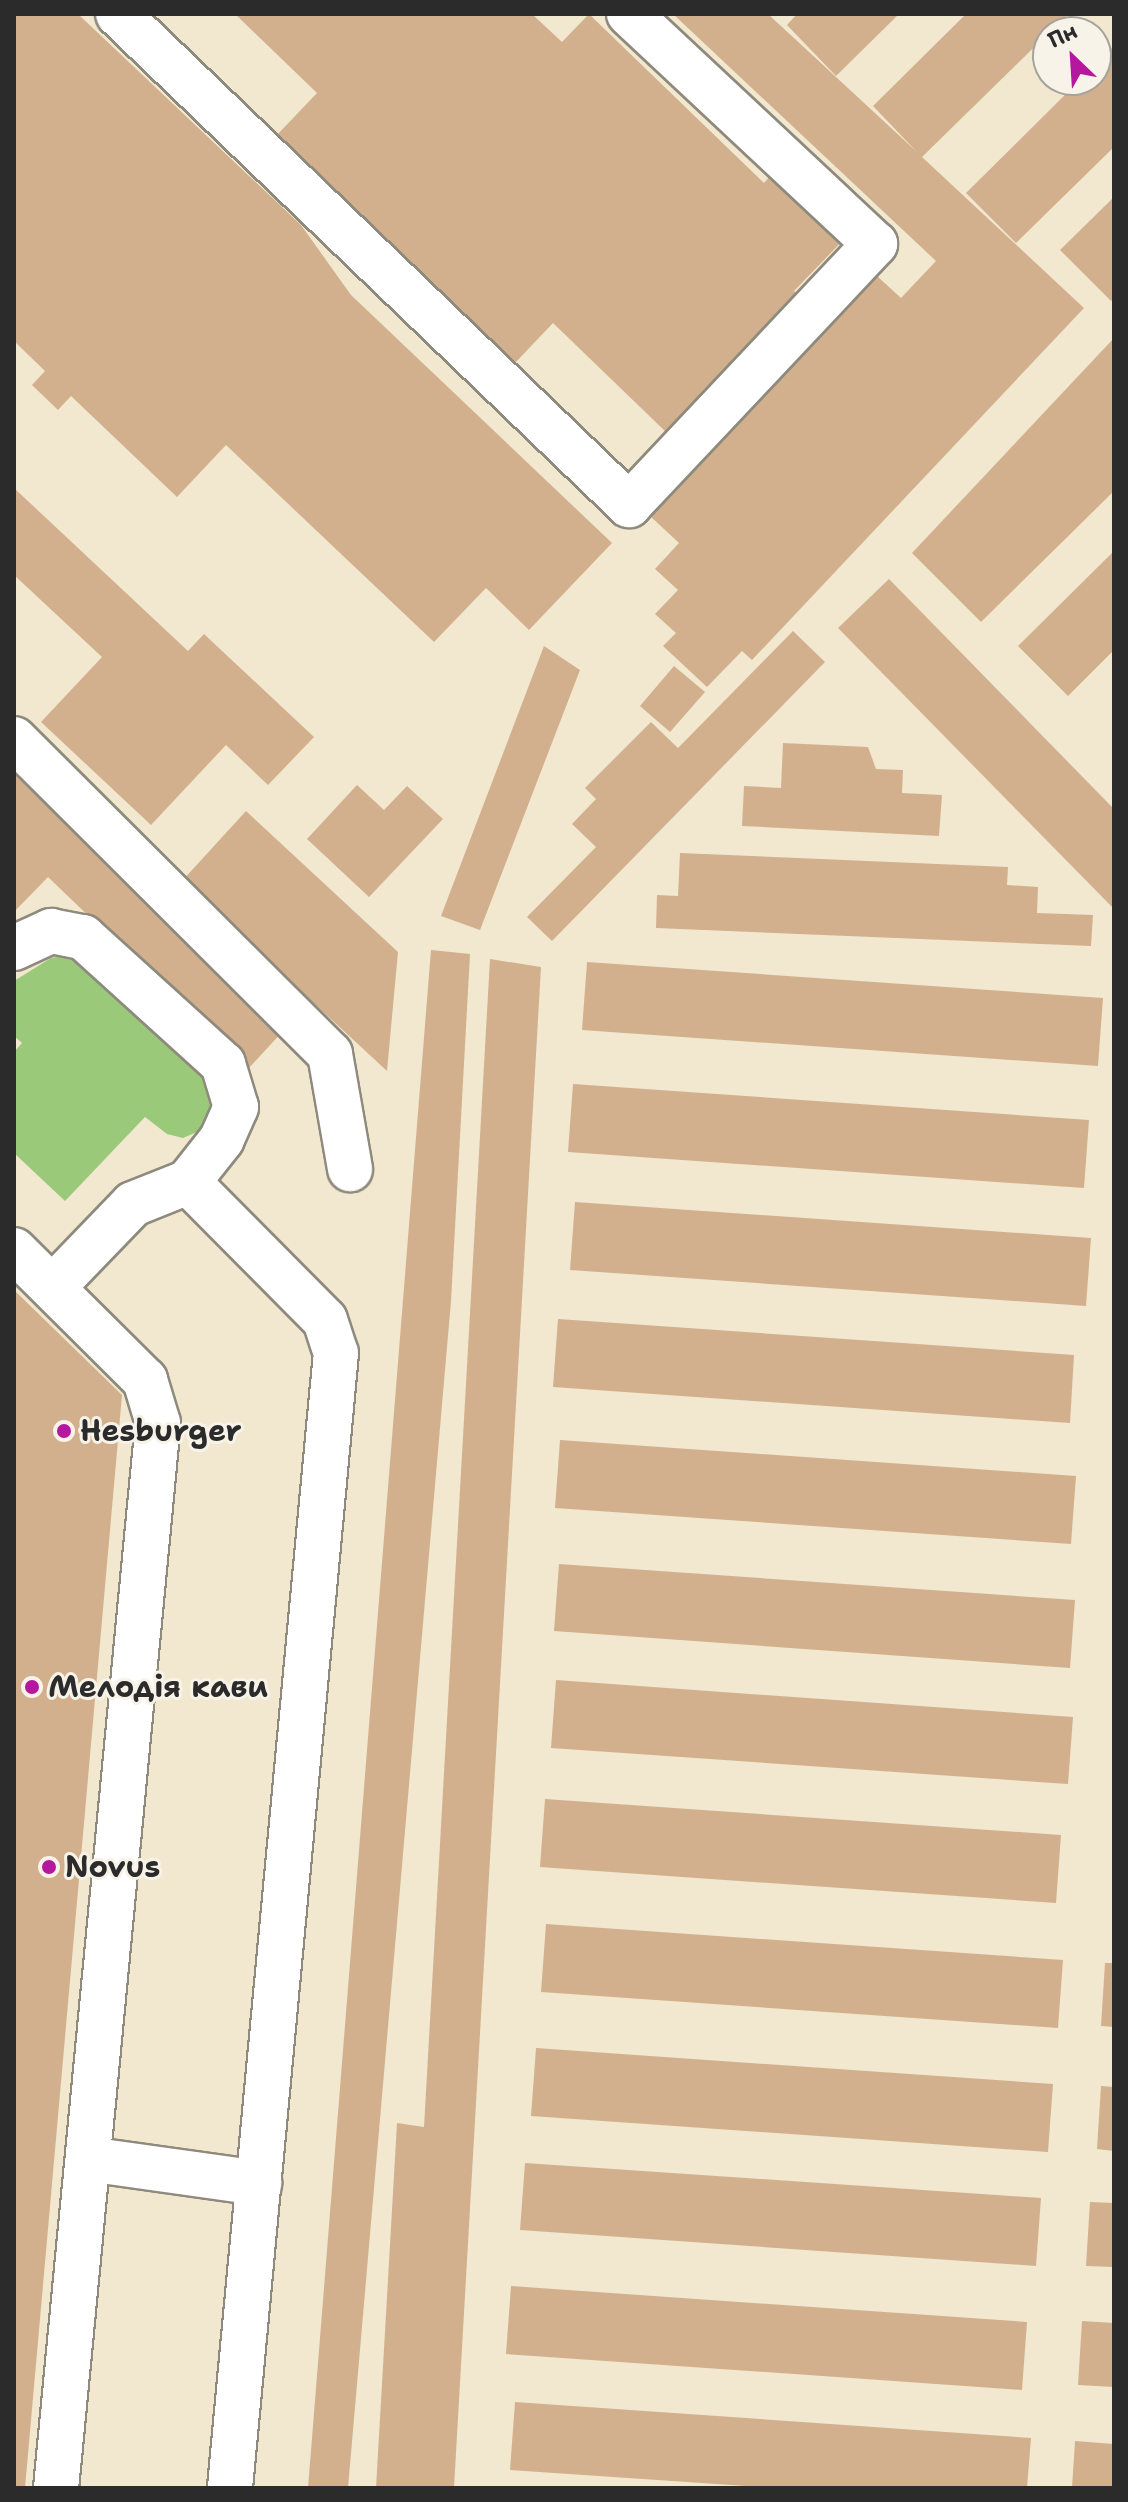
<!DOCTYPE html>
<meta charset="utf-8">
<style>
body{margin:0}
#map{position:relative;width:1128px;height:2502px;overflow:hidden;background:#f1e8cf;font-family:"Shantell Sans",sans-serif}
div>[style]{position:absolute}
.green>*{inset:0;background:#9aca79}
.building>*{inset:0;background:#d2b08e}
.roads{filter:drop-shadow(2px 0 #8e8a7d) drop-shadow(-2px 0 #8e8a7d) drop-shadow(0 2px #8e8a7d) drop-shadow(0 -2px #8e8a7d)}
.minor>*{height:44px;margin:-22px;padding:0 22px;transform-origin:22px;border-radius:22px;background:#fff}
.dots>*{width:22px;height:22px;translate:-50% -50%;box-sizing:border-box;border:4px solid #f7f3e8;border-radius:50%}
span{translate:-50% -50%;white-space:nowrap;text-align:center;line-height:1.15;-webkit-text-stroke:6px #f7f3e8;paint-order:stroke}
.poi-label{font-size:30px;color:#2b2b2b;font-weight:700}
.left{translate:0 -50%;text-align:left}
.frame{position:absolute;inset:0;border:16px solid #2b2b2b;pointer-events:none}
.north{position:absolute;left:1032px;top:16px;width:80px;height:80px;box-sizing:border-box;background:#f7f3e8;border:2px solid #a5a39c;border-radius:50%;rotate:335deg;font-size:22px;font-weight:700;line-height:32px;text-align:center;color:#2b2b2b}
.north::after{content:'';display:block;margin:auto;width:28px;height:36px;background:#b5179e;clip-path:polygon(50% 0,100% 100%,50% 72%,0 100%)}
</style>
<div id="map">
<div class="green">
<i style="clip-path:polygon(82px 952px,218px 1091px,206px 1128px,183px 1138px,167px 1134px,145px 1117px,65px 1201px,14px 1153px,14px 1052px,22px 1043px,14px 1036px,14px 981px,51px 958px)"></i>
</div>
<div class="building">
<i style="clip-path:polygon(14px 14px,78px 14px,301px 225px,351px 295px,612px 543px,529px 630px,486px 588px,434px 642px,226px 445px,177px 497px,71px 396px,58px 410px,32px 385px,45px 371px,14px 341px)"></i>
<i style="clip-path:polygon(235px 14px,532px 14px,562px 42px,589px 14px,764px 183px,781px 164px,851px 232px,794px 291px,809px 306px,667px 433px,553px 323px,514px 364px,276px 136px,317px 93px)"></i>
<i style="clip-path:polygon(673px 14px,768px 14px,917px 152px,873px 106px,966px 14px,1068px 14px,922px 157px,1084px 308px,752px 660px,742px 651px,707px 687px,663px 646px,676px 633px,655px 614px,678px 590px,655px 569px,679px 543px,650px 516px,877px 276px,901px 298px,936px 261px)"></i>
<i style="clip-path:polygon(797px 14px,899px 14px,836px 76px,787px 25px)"></i>
<i style="clip-path:polygon(1114px 46px,1114px 147px,1016px 243px,966px 193px,1080px 80px,1096px 80px,1096px 64px)"></i>
<i style="clip-path:polygon(1114px 197px,1114px 298px,1111px 301px,1060px 250px)"></i>
<i style="clip-path:polygon(1114px 338px,1114px 491px,981px 622px,912px 553px)"></i>
<i style="clip-path:polygon(14px 488px,188px 651px,204px 634px,314px 737px,268px 785px,226px 745px,151px 825px,41px 722px,102px 657px,14px 575px)"></i>
<i style="clip-path:polygon(1114px 551px,1114px 650px,1068px 696px,1018px 646px)"></i>
<i style="clip-path:polygon(889px 579px,1114px 809px,1114px 909px,838px 628px)"></i>
<i style="clip-path:polygon(793px 631px,825px 662px,552px 941px,527px 917px,596px 847px,572px 824px,596px 799px,585px 788px,651px 722px,678px 748px)"></i>
<i style="clip-path:polygon(544px 646px,580px 670px,480px 930px,441px 916px)"></i>
<i style="clip-path:polygon(674px 666px,705px 692px,670px 732px,640px 706px)"></i>
<i style="clip-path:polygon(783px 743px,868px 747px,876px 769px,903px 770px,902px 793px,942px 795px,939px 836px,742px 826px,744px 786px,781px 788px)"></i>
<i style="clip-path:polygon(14px 755px,285px 1029px,248px 1069px,48px 877px,14px 912px)"></i>
<i style="clip-path:polygon(357px 785px,384px 810px,407px 786px,443px 819px,369px 897px,307px 839px)"></i>
<i style="clip-path:polygon(246px 811px,398px 952px,387px 1071px,182px 881px)"></i>
<i style="clip-path:polygon(680px 853px,1008px 867px,1007px 885px,1038px 887px,1037px 913px,1093px 915px,1091px 946px,656px 928px,657px 895px,678px 896px)"></i>
<i style="clip-path:polygon(431px 950px,470px 954px,451px 1301px,348px 2488px,308px 2488px)"></i>
<i style="clip-path:polygon(490px 959px,541px 967px,454px 2488px,376px 2488px,397px 2123px,424px 2127px)"></i>
<i style="clip-path:polygon(587px 962px,1103px 998px,1098px 1066px,582px 1030px)"></i>
<i style="clip-path:polygon(573px 1084px,1089px 1120px,1084px 1188px,568px 1152px)"></i>
<i style="clip-path:polygon(575px 1202px,1091px 1238px,1086px 1306px,570px 1270px)"></i>
<i style="clip-path:polygon(14px 1290px,122px 1395px,25px 2488px,14px 2488px)"></i>
<i style="clip-path:polygon(558px 1319px,1074px 1355px,1070px 1423px,553px 1387px)"></i>
<i style="clip-path:polygon(560px 1440px,1076px 1476px,1071px 1544px,555px 1508px)"></i>
<i style="clip-path:polygon(559px 1564px,1075px 1600px,1070px 1668px,554px 1631px)"></i>
<i style="clip-path:polygon(556px 1680px,1073px 1717px,1068px 1784px,551px 1748px)"></i>
<i style="clip-path:polygon(545px 1799px,1061px 1835px,1056px 1903px,540px 1867px)"></i>
<i style="clip-path:polygon(546px 1924px,1063px 1960px,1058px 2028px,541px 1992px)"></i>
<i style="clip-path:polygon(1105px 1963px,1114px 1963px,1114px 2027px,1101px 2026px)"></i>
<i style="clip-path:polygon(536px 2048px,1053px 2084px,1048px 2152px,531px 2116px)"></i>
<i style="clip-path:polygon(1101px 2086px,1114px 2087px,1114px 2151px,1097px 2149px)"></i>
<i style="clip-path:polygon(525px 2163px,1041px 2198px,1036px 2266px,520px 2230px)"></i>
<i style="clip-path:polygon(1090px 2202px,1114px 2203px,1114px 2267px,1086px 2266px)"></i>
<i style="clip-path:polygon(511px 2286px,1027px 2322px,1022px 2390px,506px 2354px)"></i>
<i style="clip-path:polygon(1082px 2321px,1114px 2323px,1114px 2387px,1078px 2385px)"></i>
<i style="clip-path:polygon(515px 2402px,1031px 2438px,1027px 2488px,776px 2488px,510px 2470px)"></i>
<i style="clip-path:polygon(1075px 2441px,1114px 2444px,1114px 2488px,1072px 2488px)"></i>
</div>
<div class="roads">
<div class="minor">
<i style="left:118px;top:14px;width:709px;rotate:43.86deg"></i>
<i style="left:629px;top:505px;width:359px;rotate:-46.7deg"></i>
<i style="left:875px;top:244px;width:337px;rotate:-136.9deg"></i>
<i style="left:14px;top:739px;width:446px;rotate:44.9deg"></i>
<i style="left:330px;top:1054px;width:117px;rotate:80.1deg"></i>
<i style="left:14px;top:948px;width:41px;rotate:-24.7deg"></i>
<i style="left:51px;top:931px;width:33px;rotate:11deg"></i>
<i style="left:83px;top:937px;width:189px;rotate:42.2deg"></i>
<i style="left:223px;top:1064px;width:45px;rotate:73.2deg"></i>
<i style="left:236px;top:1107px;width:35px;rotate:114deg"></i>
<i style="left:222px;top:1139px;width:55px;rotate:128.3deg"></i>
<i style="left:14px;top:1250px;width:185px;rotate:44.8deg"></i>
<i style="left:145px;top:1380px;width:45px;rotate:73.2deg"></i>
<i style="left:158px;top:1423px;width:1070px;rotate:95.47deg"></i>
<i style="left:53px;top:1287px;width:115px;rotate:-46.1deg"></i>
<i style="left:133px;top:1204px;width:59px;rotate:-21.8deg"></i>
<i style="left:188px;top:1182px;width:194px;rotate:45.2deg"></i>
<i style="left:325px;top:1320px;width:35px;rotate:72deg"></i>
<i style="left:336px;top:1353px;width:1140px;rotate:95.34deg"></i>
<i style="left:88px;top:2159px;width:173px;rotate:8deg"></i>
</div>
</div>
<div class="dots">
<i style="left:64px;top:1431px;background:#b5179e"></i>
<i style="left:32px;top:1687px;background:#b5179e"></i>
<i style="left:49px;top:1867px;background:#b5179e"></i>
</div>
<div class="poi-label">
<span class="left" style="left:80px;top:1431px">Hesburger</span>
<span class="left" style="left:48px;top:1687px">Мелодія кави</span>
<span class="left" style="left:65px;top:1867px">Novus</span>
</div>
<div class="frame"></div>
<div class="north">Пн</div>
</div>
